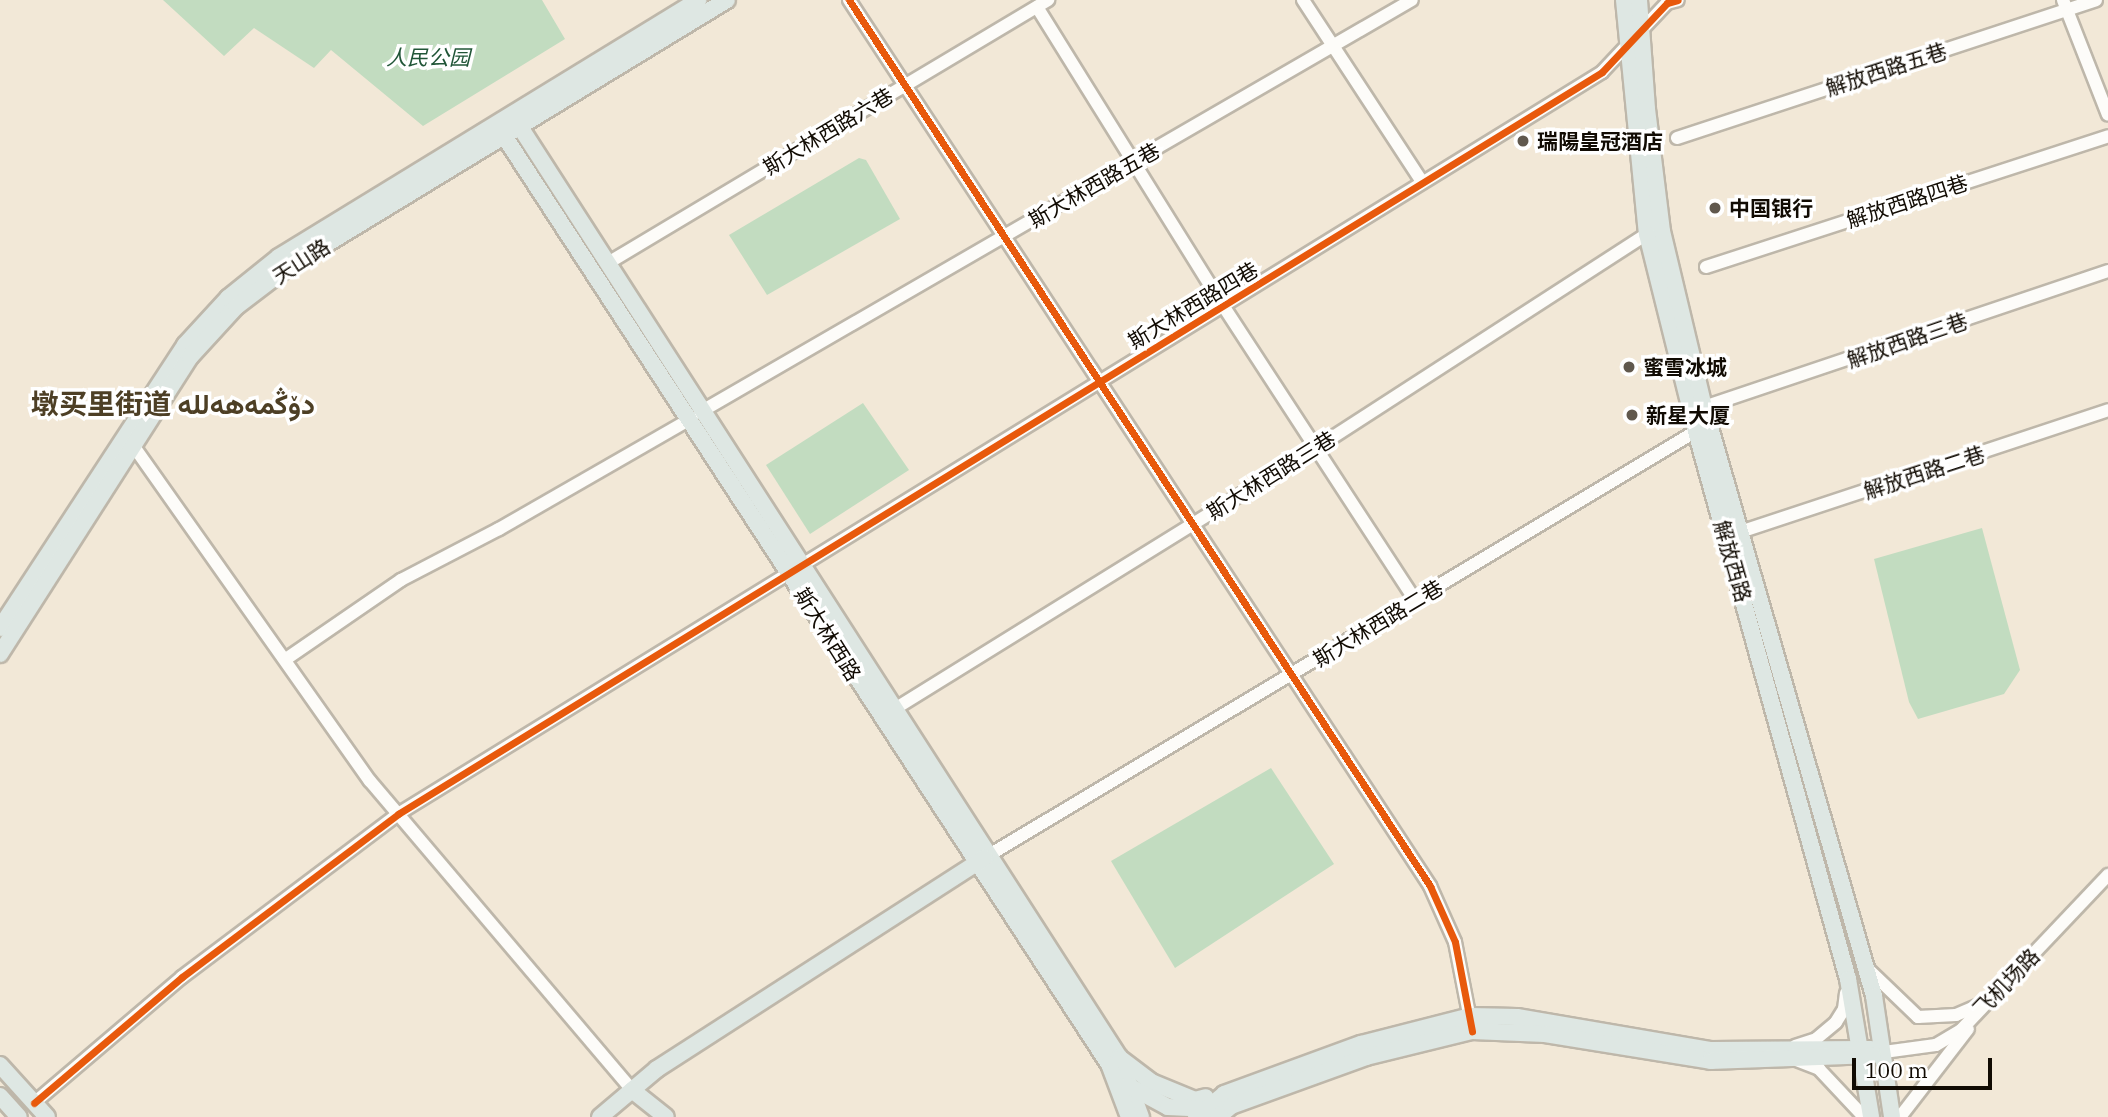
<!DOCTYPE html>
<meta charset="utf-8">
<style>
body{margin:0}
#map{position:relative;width:2108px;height:1117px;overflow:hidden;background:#f2e8d7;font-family:"IBM Plex Serif",Vazirmatn,"Noto Sans SC",serif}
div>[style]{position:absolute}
.green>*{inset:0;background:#c2dcc0}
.roads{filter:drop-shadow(2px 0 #beb7aa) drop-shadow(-2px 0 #beb7aa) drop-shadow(0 2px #beb7aa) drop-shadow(0 -2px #beb7aa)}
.minor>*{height:12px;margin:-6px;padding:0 6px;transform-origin:6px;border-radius:6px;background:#fdfcf9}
.major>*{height:16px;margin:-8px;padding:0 8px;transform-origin:8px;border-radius:8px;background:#dee7e3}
.cycleway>*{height:7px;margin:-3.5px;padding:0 3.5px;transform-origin:3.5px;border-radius:3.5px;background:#e8590c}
.dots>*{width:19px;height:19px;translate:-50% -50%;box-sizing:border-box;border:4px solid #fff;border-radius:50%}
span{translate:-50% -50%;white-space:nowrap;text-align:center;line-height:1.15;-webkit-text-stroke:7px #fff;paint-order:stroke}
.park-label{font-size:21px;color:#205537;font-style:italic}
.street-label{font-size:21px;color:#110b03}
.poi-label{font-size:21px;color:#110b03;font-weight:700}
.left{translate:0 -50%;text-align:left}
.district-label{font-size:28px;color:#4d3f25;font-weight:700}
.scale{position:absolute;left:1852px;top:1058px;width:140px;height:32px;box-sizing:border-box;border:4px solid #110b03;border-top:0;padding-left:9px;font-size:21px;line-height:24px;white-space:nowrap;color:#110b03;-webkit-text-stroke:5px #fff;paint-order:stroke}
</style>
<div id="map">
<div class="green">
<i style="clip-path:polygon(163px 0,542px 0,565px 39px,423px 126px,331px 50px,314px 68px,254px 28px,224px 56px)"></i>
<i style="clip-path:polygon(859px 158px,866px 160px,900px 219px,767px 295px,729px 235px)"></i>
<i style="clip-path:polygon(863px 403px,909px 470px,810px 534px,766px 465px)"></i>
<i style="clip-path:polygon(1982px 528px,2020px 670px,2004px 694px,1918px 719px,1909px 702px,1874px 559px)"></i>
<i style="clip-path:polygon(1271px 768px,1334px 864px,1175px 968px,1111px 861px)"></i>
</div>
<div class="roads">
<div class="minor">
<i style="left:849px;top:0;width:1060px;rotate:56.74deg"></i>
<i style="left:1430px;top:886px;width:61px;rotate:65.9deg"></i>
<i style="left:1455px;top:942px;width:84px;rotate:79deg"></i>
<i style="left:1303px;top:0;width:217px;rotate:56.8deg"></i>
<i style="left:2063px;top:0;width:123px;rotate:68.6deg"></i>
<i style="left:1037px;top:7px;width:354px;rotate:58.1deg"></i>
<i style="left:1224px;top:307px;width:351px;rotate:56.9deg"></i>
<i style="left:1677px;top:138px;width:441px;rotate:-18.2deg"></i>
<i style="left:608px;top:263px;width:513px;rotate:-30.87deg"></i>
<i style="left:1706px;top:267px;width:423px;rotate:-18deg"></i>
<i style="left:1704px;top:407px;width:426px;rotate:-18.6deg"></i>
<i style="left:702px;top:411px;width:820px;rotate:-30.07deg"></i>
<i style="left:130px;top:441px;width:416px;rotate:54.8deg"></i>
<i style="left:370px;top:781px;width:405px;rotate:49.7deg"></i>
<i style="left:1740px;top:532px;width:388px;rotate:-18.3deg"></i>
<i style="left:286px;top:659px;width:140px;rotate:-34.5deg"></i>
<i style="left:401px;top:580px;width:110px;rotate:-27.5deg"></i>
<i style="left:499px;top:529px;width:223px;rotate:-29.9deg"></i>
<i style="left:893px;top:710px;width:498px;rotate:-31.8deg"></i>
<i style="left:1316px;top:448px;width:394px;rotate:-32.9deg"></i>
<i style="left:986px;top:857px;width:828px;rotate:-30.96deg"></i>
<i style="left:1869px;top:970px;width:68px;rotate:43.8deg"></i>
<i style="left:1918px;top:1017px;width:38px;rotate:-3deg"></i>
<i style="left:1956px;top:1015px;width:26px;rotate:-23deg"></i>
<i style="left:1795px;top:1046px;width:22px;rotate:-18deg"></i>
<i style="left:1816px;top:1039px;width:26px;rotate:-40deg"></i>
<i style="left:1836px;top:1022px;width:15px;rotate:-58deg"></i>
<i style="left:1844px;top:1009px;width:16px;rotate:-83deg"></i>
<i style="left:1884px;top:1052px;width:52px;rotate:-7.7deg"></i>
<i style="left:1936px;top:1045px;width:29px;rotate:-31deg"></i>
<i style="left:1961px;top:1030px;width:214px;rotate:-46.5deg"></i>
<i style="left:1796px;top:1060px;width:25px;rotate:21deg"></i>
<i style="left:1819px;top:1069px;width:66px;rotate:46.8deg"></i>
<i style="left:34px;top:1103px;width:194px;rotate:-40.4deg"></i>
<i style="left:182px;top:977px;width:271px;rotate:-37deg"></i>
<i style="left:398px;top:814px;width:1414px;rotate:-31.64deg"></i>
<i style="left:1602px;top:72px;width:95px;rotate:-46.7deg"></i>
<i style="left:1667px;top:3px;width:11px;rotate:-15deg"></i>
<i style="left:1900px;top:1117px;width:111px;rotate:-52.3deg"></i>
</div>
<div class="major">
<i style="left:1624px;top:0;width:235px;rotate:84.4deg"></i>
<i style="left:1647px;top:234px;width:203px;rotate:76deg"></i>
<i style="left:1696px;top:431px;width:569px;rotate:74.5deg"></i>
<i style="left:1848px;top:979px;width:140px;rotate:80.5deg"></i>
<i style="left:1639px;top:0;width:109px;rotate:85.8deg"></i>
<i style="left:1647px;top:109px;width:123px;rotate:83deg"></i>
<i style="left:1662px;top:231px;width:181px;rotate:76.6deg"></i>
<i style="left:1704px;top:407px;width:613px;rotate:73.9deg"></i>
<i style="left:1874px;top:996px;width:122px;rotate:81.5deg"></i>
<i style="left:513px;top:116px;width:1119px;rotate:57.22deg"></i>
<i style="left:1119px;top:1057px;width:64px;rotate:69.9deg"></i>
<i style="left:497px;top:125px;width:1121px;rotate:56.91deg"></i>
<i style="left:1109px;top:1064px;width:57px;rotate:69.3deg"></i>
<i style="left:0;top:628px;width:338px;rotate:-56.8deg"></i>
<i style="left:185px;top:345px;width:64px;rotate:-47.5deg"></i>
<i style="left:228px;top:298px;width:65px;rotate:-38.8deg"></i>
<i style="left:279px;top:257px;width:492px;rotate:-31.5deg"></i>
<i style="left:0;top:654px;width:353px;rotate:-57.4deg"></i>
<i style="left:190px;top:357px;width:68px;rotate:-47.4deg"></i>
<i style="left:236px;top:307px;width:64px;rotate:-37.4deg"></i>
<i style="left:287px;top:268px;width:515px;rotate:-31.35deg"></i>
<i style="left:1121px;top:1059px;width:38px;rotate:37deg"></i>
<i style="left:1151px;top:1082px;width:48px;rotate:22.2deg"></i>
<i style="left:1195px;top:1100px;width:11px;rotate:-15deg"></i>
<i style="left:0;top:1065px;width:70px;rotate:47.9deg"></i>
<i style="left:1129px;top:1086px;width:44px;rotate:28.3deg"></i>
<i style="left:1168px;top:1107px;width:42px;rotate:2.7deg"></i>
<i style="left:632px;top:1090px;width:43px;rotate:38.5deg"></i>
<i style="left:0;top:1096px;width:28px;rotate:48deg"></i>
<i style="left:600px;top:1117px;width:75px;rotate:-40.1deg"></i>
<i style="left:657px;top:1069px;width:390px;rotate:-32.8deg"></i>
<i style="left:1196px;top:1117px;width:36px;rotate:-39deg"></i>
<i style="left:1224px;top:1094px;width:146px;rotate:-20.1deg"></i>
<i style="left:1361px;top:1044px;width:113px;rotate:-14.4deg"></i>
<i style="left:1470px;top:1016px;width:47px;rotate:1.2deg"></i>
<i style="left:1517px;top:1017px;width:197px;rotate:9.7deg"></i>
<i style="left:1711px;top:1050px;width:160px;rotate:-0.4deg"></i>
<i style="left:1218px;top:1117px;width:17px;rotate:-40deg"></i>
<i style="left:1231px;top:1106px;width:144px;rotate:-19.9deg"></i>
<i style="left:1366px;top:1057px;width:109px;rotate:-13.8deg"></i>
<i style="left:1472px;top:1031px;width:73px;rotate:2.4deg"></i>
<i style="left:1545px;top:1034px;width:168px;rotate:9.2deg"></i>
<i style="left:1711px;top:1061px;width:162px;rotate:-2.1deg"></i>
</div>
</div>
<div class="cycleway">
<i style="left:849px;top:0;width:1060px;rotate:56.74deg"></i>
<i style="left:1430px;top:886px;width:61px;rotate:65.9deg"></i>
<i style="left:1455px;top:942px;width:91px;rotate:79.2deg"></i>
<i style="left:34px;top:1103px;width:194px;rotate:-40.4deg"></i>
<i style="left:182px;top:977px;width:271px;rotate:-37deg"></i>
<i style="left:398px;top:814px;width:1414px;rotate:-31.64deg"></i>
<i style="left:1602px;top:72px;width:95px;rotate:-46.7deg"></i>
<i style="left:1667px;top:3px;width:11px;rotate:-15deg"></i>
</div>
<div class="dots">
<i style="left:1523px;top:141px;background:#60584d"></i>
<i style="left:1715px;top:208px;background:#60584d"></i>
<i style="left:1629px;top:367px;background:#60584d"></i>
<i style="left:1632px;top:415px;background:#60584d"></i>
</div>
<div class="park-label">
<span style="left:428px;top:57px">人民公园</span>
</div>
<div class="street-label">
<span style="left:1886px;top:69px;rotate:-18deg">解放西路五巷</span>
<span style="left:828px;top:131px;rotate:-31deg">斯大林西路六巷</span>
<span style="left:1094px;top:185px;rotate:-30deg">斯大林西路五巷</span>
<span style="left:1907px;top:201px;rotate:-18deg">解放西路四巷</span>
<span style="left:301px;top:261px;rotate:-33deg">天山路</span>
<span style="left:1193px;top:305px;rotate:-31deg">斯大林西路四巷</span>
<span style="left:1907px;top:340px;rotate:-19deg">解放西路三巷</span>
<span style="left:1924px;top:472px;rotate:-18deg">解放西路二巷</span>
<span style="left:1271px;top:475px;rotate:-32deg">斯大林西路三巷</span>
<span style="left:1733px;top:561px;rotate:74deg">解放西路</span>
<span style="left:1378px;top:623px;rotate:-31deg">斯大林西路二巷</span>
<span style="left:828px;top:634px;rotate:58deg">斯大林西路</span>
<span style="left:2006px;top:982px;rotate:-46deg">飞机场路</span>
</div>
<div class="poi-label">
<span class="left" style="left:1537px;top:141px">瑞陽皇冠酒店</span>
<span class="left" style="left:1729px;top:208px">中国银行</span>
<span class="left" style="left:1643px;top:367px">蜜雪冰城</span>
<span class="left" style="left:1646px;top:415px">新星大厦</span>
</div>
<div class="district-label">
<span style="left:173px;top:404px">墩买里街道 دۆڭمەھەللە</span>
</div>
<div class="scale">100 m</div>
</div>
